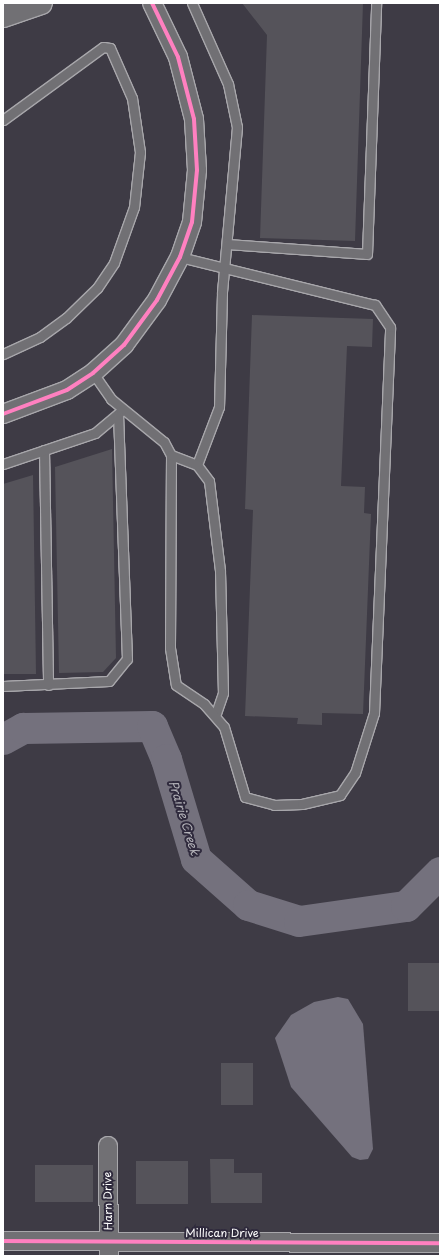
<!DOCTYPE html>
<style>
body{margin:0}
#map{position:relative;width:443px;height:1259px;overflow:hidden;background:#3e3b45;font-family:"Playpen Sans",sans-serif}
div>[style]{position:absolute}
.water>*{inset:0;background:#74717d}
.river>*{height:31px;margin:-15.5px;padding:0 15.5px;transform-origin:15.5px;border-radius:15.5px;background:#74717d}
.building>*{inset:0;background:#55535a}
.roads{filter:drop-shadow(1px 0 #a8a7ab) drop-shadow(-1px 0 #a8a7ab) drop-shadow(0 1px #a8a7ab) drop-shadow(0 -1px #a8a7ab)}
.service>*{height:9px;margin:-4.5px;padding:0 4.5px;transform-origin:4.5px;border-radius:4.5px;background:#717074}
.minor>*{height:18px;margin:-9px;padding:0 9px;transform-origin:9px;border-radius:9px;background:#717074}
.secondary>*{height:22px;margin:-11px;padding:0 11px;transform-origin:11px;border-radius:11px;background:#717074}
.cycleway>*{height:4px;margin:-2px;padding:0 2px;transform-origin:2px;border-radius:2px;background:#ff80c0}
span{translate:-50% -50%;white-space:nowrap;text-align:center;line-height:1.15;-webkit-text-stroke:4px #2f2a3d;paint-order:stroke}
.street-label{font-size:11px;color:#fff}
.water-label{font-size:12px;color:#b5b4ba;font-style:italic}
.frame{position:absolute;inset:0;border:4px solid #fff;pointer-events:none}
</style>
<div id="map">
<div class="water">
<i style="clip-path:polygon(338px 997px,348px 999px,363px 1024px,373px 1149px,368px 1159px,360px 1160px,352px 1157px,291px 1087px,275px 1038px,291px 1015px,314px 1002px)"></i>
</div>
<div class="river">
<i style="left:3px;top:739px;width:23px;rotate:-29deg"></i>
<i style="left:23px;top:728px;width:129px;rotate:-0.9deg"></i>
<i style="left:152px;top:726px;width:36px;rotate:67deg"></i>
<i style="left:166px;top:759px;width:104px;rotate:73.3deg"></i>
<i style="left:196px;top:859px;width:69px;rotate:41.5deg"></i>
<i style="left:248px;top:905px;width:53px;rotate:17.4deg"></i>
<i style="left:299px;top:921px;width:108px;rotate:-8deg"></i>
<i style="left:406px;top:906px;width:48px;rotate:-45deg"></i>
</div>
<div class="building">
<i style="clip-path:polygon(242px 3px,363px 3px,355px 241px,260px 238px,267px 35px)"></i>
<i style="clip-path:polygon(252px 315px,373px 319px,372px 347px,347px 346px,341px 486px,365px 487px,364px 513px,371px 514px,363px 714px,322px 713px,322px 725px,297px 724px,298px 718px,245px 716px,253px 510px,245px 509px)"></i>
<i style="clip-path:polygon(112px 449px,116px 658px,103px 672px,59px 673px,55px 467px)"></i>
<i style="clip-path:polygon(33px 475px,36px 674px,3px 674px,3px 484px)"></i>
<i style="clip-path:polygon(408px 963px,440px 963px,440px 1011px,408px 1011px)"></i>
<i style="clip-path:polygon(221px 1063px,253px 1063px,253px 1105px,221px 1105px)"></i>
<i style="clip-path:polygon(210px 1159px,234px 1159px,234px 1173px,262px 1173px,262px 1203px,211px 1203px)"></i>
<i style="clip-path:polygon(136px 1161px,188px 1161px,188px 1204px,136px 1204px)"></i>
<i style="clip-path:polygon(35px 1165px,93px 1165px,93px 1202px,35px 1202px)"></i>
</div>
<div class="roads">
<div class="service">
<i style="left:192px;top:3px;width:89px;rotate:66deg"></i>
<i style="left:228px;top:84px;width:44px;rotate:78.2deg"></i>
<i style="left:237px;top:127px;width:167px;rotate:95.2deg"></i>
<i style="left:222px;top:293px;width:114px;rotate:91.5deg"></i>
<i style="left:219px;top:407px;width:62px;rotate:110.8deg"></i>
<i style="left:197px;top:465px;width:20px;rotate:53deg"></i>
<i style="left:209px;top:481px;width:91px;rotate:83deg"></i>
<i style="left:220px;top:571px;width:122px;rotate:88.6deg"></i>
<i style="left:223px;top:693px;width:24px;rotate:109deg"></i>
<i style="left:3px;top:120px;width:124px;rotate:-36.1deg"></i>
<i style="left:103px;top:47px;width:7px;rotate:8deg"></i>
<i style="left:110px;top:48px;width:55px;rotate:66.3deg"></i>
<i style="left:132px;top:98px;width:55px;rotate:81.6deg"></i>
<i style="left:140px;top:152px;width:55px;rotate:96.2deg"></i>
<i style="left:134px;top:207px;width:59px;rotate:109.7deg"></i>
<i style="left:114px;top:263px;width:30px;rotate:124deg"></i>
<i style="left:97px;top:288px;width:43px;rotate:135.9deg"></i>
<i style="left:66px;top:318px;width:32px;rotate:144deg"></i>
<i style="left:40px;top:337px;width:41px;rotate:155.3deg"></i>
<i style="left:228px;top:244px;width:139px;rotate:4.1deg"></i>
<i style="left:367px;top:254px;width:251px;rotate:-87.9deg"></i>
<i style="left:93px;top:373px;width:32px;rotate:55deg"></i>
<i style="left:111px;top:399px;width:68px;rotate:39.1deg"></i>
<i style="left:164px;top:442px;width:15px;rotate:62deg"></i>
<i style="left:171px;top:455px;width:193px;rotate:90.3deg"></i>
<i style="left:170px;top:648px;width:37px;rotate:81deg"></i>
<i style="left:176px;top:685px;width:34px;rotate:34deg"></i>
<i style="left:204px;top:704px;width:30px;rotate:49deg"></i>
<i style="left:224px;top:727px;width:73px;rotate:73.3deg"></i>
<i style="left:245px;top:797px;width:30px;rotate:15deg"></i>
<i style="left:274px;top:805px;width:28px;rotate:-2deg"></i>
<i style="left:302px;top:804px;width:39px;rotate:-13deg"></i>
<i style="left:340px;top:795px;width:27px;rotate:-56deg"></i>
<i style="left:355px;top:773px;width:63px;rotate:-72.4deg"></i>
<i style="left:374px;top:713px;width:386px;rotate:-87.6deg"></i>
<i style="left:390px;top:327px;width:27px;rotate:-124deg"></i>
<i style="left:375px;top:305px;width:201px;rotate:-166.2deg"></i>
<i style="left:44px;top:450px;width:235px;rotate:89deg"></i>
<i style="left:171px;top:455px;width:28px;rotate:21deg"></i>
<i style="left:3px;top:464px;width:97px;rotate:-18.6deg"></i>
<i style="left:95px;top:433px;width:33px;rotate:-40deg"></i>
<i style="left:3px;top:686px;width:106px;rotate:-2.7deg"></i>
<i style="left:109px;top:681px;width:28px;rotate:-51deg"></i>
<i style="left:127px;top:659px;width:243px;rotate:-92.1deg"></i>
</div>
<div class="minor">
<i style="left:3px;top:414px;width:68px;rotate:-20.6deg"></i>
<i style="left:67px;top:390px;width:31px;rotate:-33deg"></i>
<i style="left:93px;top:373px;width:42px;rotate:-42.1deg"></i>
<i style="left:124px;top:345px;width:56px;rotate:-53.7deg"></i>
<i style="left:157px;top:300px;width:49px;rotate:-61.9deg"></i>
<i style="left:180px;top:257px;width:37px;rotate:-71deg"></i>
<i style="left:192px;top:222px;width:52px;rotate:-84.5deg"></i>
<i style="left:197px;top:170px;width:51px;rotate:-93.4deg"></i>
<i style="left:194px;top:119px;width:64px;rotate:-104.5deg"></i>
<i style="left:178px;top:57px;width:60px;rotate:-115.7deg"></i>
<i style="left:108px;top:1146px;width:110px;rotate:89.5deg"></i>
<i style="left:3px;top:1241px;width:437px;rotate:0.3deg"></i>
</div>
<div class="secondary">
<i style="left:3px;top:16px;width:40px;rotate:-18.9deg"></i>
</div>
</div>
<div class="cycleway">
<i style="left:3px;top:414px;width:68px;rotate:-20.6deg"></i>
<i style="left:67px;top:390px;width:31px;rotate:-33deg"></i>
<i style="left:93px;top:373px;width:42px;rotate:-42.1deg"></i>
<i style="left:124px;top:345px;width:56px;rotate:-53.7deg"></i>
<i style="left:157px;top:300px;width:49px;rotate:-61.9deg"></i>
<i style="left:180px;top:257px;width:37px;rotate:-71deg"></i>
<i style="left:192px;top:222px;width:52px;rotate:-84.5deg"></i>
<i style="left:197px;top:170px;width:51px;rotate:-93.4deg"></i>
<i style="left:194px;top:119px;width:64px;rotate:-104.5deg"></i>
<i style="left:178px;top:57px;width:60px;rotate:-115.7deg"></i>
<i style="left:3px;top:1241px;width:437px;rotate:0.3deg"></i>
</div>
<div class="street-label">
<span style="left:108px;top:1201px;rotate:-91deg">Harn Drive</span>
<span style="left:222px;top:1233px">Millican Drive</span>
</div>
<div class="water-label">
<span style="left:184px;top:818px;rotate:73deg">Prairie Creek</span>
</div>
<div class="frame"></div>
</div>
